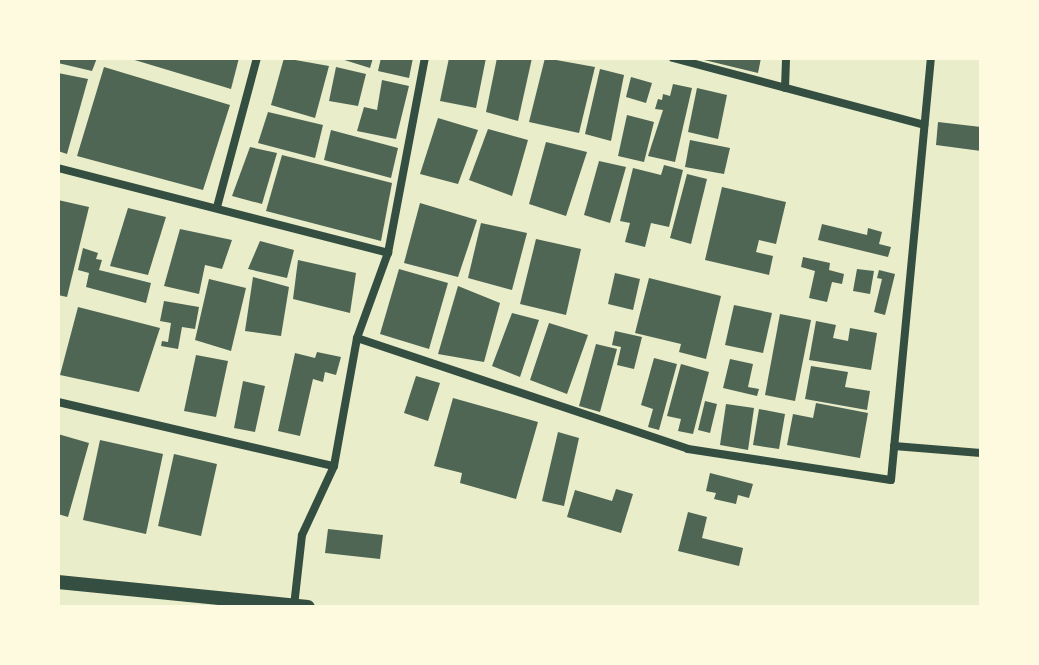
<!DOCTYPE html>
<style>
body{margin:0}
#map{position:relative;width:1039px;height:665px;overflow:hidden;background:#e9edc9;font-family:"Noto Serif",serif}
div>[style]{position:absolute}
.building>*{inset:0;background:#4f6655}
.minor>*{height:8px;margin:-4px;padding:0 4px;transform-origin:4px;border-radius:4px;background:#344e41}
.tertiary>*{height:14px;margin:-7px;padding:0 7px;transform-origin:7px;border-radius:7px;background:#344e41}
span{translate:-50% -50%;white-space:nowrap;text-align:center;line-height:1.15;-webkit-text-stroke:8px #fefae0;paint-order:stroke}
.frame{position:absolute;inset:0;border:60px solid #fefae0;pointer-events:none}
</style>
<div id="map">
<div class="building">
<i style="clip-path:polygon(58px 58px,97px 58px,92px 71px,58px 63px)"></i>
<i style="clip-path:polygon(128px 58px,239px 58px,231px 89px)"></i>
<i style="clip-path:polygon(284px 58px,329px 66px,315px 118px,271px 105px)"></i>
<i style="clip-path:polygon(338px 58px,373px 58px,370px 68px)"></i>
<i style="clip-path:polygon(381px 58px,413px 58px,409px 78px,378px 71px)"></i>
<i style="clip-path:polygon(449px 58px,486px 58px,476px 108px,440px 101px)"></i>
<i style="clip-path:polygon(497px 58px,532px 58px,518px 121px,486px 112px)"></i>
<i style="clip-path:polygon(545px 58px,595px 67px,579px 133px,529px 122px)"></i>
<i style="clip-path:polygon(696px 58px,761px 58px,758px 73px)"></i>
<i style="clip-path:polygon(104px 67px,230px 105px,203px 190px,77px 156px)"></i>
<i style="clip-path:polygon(336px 67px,366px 74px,358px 106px,329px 101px)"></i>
<i style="clip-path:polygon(600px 69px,624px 75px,611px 141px,585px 134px)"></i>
<i style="clip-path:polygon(58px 73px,88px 79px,67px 154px,58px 151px)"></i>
<i style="clip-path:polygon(631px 77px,652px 83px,646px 103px,626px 97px)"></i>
<i style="clip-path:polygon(382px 80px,409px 86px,396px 139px,357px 131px,364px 107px,377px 110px)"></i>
<i style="clip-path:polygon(673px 84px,692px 88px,675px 162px,648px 156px,663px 110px,655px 109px,658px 99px,662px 100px,663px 94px,670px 96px)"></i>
<i style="clip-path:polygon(697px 88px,727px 95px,718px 139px,688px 132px)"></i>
<i style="clip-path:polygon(268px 112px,323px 125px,315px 158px,258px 143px)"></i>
<i style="clip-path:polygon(627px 115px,654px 122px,644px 162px,618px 156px)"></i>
<i style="clip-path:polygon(438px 118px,478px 130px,458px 184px,420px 174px)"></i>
<i style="clip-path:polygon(938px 122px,981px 127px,981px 151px,936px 145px)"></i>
<i style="clip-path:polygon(488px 129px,528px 140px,512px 196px,469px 180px)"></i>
<i style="clip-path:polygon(331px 130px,398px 148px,391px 178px,324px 160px)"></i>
<i style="clip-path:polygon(690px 140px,730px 148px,724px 174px,685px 167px)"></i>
<i style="clip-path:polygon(546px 142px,587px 152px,566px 216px,529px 204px)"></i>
<i style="clip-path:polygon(250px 147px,277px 153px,262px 204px,232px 196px)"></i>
<i style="clip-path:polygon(282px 155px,392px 183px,381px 241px,266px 211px)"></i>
<i style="clip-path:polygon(599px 161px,626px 167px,610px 223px,584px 215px)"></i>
<i style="clip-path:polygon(664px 165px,683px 170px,669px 227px,651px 223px,645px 247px,625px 242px,630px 223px,620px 221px,633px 168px,661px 175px)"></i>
<i style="clip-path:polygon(687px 174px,707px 179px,691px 244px,670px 238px)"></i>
<i style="clip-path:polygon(722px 187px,786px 202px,776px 244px,759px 240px,756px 252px,773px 256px,769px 275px,705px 260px)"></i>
<i style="clip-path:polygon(58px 200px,89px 207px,67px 297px,58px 295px)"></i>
<i style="clip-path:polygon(420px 203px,477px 220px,458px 277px,404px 263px)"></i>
<i style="clip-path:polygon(128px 208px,166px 217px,148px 275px,110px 266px)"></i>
<i style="clip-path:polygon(481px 223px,527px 233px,512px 290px,468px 278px)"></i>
<i style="clip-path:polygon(822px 224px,867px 235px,868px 228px,882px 232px,879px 244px,891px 247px,888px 257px,818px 240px)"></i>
<i style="clip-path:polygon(180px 229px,232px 240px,222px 269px,205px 265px,199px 294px,164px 286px)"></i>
<i style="clip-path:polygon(536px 239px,581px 249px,566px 315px,520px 304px)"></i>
<i style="clip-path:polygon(260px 241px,294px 250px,287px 278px,248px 269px)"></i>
<i style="clip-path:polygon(83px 248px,98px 253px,96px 259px,102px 260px,99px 270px,151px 283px,146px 303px,86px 287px,89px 273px,78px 270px)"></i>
<i style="clip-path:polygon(803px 257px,830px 263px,829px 270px,844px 274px,842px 284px,832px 282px,827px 302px,809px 298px,815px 271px,801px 267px)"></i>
<i style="clip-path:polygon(298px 260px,356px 273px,350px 313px,293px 299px)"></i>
<i style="clip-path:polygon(399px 269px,448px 283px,429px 349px,380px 334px)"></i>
<i style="clip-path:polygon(857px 269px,874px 271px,870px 294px,853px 291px)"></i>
<i style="clip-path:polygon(879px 270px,895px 274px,885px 315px,874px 312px,882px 279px,877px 278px)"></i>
<i style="clip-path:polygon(615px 273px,640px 279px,633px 310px,608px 304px)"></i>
<i style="clip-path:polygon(253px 277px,289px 287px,281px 336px,245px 331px)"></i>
<i style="clip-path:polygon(649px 278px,721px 296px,706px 359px,679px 352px,681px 344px,635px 333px)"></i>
<i style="clip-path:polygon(209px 279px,246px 288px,231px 351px,195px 340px)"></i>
<i style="clip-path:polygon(458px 286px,500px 303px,484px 362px,438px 354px)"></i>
<i style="clip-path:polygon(164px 301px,199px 307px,195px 329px,182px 327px,178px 349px,161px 346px,162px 341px,168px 342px,171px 323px,160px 321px)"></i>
<i style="clip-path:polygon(734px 305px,772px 313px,763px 353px,725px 345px)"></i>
<i style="clip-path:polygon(78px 307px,160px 328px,139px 392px,60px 375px)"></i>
<i style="clip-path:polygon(512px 313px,539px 320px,520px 377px,492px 366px)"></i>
<i style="clip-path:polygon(780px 314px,811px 320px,795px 401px,765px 395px)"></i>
<i style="clip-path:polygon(816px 321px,836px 325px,833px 338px,848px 341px,850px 328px,877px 333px,871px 370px,809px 360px)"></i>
<i style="clip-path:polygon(549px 323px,588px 335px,567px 394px,530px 380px)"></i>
<i style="clip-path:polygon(615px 331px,642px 337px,634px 369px,617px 365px,621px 347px,612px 345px)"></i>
<i style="clip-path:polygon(596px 344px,617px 349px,600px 412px,579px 406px)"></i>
<i style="clip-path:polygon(317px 352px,341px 357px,336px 375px,325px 372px,323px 382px,313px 379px,300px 436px,278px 431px,295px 353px,315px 358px)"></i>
<i style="clip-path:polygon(196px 355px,228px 361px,216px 417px,184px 411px)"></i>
<i style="clip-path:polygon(654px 358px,677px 364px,659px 430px,648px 427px,653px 409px,641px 405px)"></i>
<i style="clip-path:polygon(730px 359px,753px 364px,748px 387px,759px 389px,757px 396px,723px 388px)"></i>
<i style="clip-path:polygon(681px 364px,709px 372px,693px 434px,678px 431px,681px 419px,667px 416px)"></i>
<i style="clip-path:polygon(811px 366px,848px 372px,845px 387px,870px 391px,867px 410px,805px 399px)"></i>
<i style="clip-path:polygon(416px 376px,440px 383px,428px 421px,404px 413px)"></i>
<i style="clip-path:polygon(243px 381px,265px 386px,255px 432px,234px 428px)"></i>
<i style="clip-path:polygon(453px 398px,538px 422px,516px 499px,460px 483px,462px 473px,434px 466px)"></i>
<i style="clip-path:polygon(705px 401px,717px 404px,710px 433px,698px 430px)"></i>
<i style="clip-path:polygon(816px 403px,868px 413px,860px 458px,787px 445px,793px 414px,813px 418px)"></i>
<i style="clip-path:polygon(726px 404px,754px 408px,748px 450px,720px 445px)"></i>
<i style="clip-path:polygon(759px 409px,785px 414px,779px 449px,753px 445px)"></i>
<i style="clip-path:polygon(558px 432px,579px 438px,564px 506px,542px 501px)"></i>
<i style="clip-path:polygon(58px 434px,89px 443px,68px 517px,58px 514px)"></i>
<i style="clip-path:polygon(100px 440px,163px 454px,146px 534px,83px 520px)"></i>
<i style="clip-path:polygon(174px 454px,217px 464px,201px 536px,158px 526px)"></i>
<i style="clip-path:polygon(710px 473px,753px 484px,749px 498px,738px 495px,736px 504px,714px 499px,716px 493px,706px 491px)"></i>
<i style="clip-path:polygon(616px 489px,633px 494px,621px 533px,567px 517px,575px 490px,612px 501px)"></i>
<i style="clip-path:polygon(688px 512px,707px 517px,702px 538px,743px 548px,739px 566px,678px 551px)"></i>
<i style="clip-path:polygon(328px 529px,383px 535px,380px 559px,325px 553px)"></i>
</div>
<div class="minor">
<i style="left:673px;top:58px;width:260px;rotate:14.9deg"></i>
<i style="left:785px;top:88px;width:30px;rotate:-88deg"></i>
<i style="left:58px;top:168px;width:341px;rotate:14.4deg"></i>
<i style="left:217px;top:207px;width:154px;rotate:-75deg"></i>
<i style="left:357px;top:338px;width:349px;rotate:18.5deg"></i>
<i style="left:688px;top:449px;width:205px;rotate:8.7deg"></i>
<i style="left:891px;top:480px;width:424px;rotate:-84.6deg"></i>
<i style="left:58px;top:402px;width:283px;rotate:13.1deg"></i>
<i style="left:894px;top:446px;width:87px;rotate:4.6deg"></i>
<i style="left:294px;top:606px;width:71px;rotate:-83.6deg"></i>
<i style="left:302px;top:535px;width:76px;rotate:-65.1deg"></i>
<i style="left:334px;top:466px;width:130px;rotate:-79.8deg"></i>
<i style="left:357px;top:338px;width:90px;rotate:-70deg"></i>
<i style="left:388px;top:253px;width:198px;rotate:-79.3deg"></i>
</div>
<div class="tertiary">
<i style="left:58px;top:582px;width:251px;rotate:5.7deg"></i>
</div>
<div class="frame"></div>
</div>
